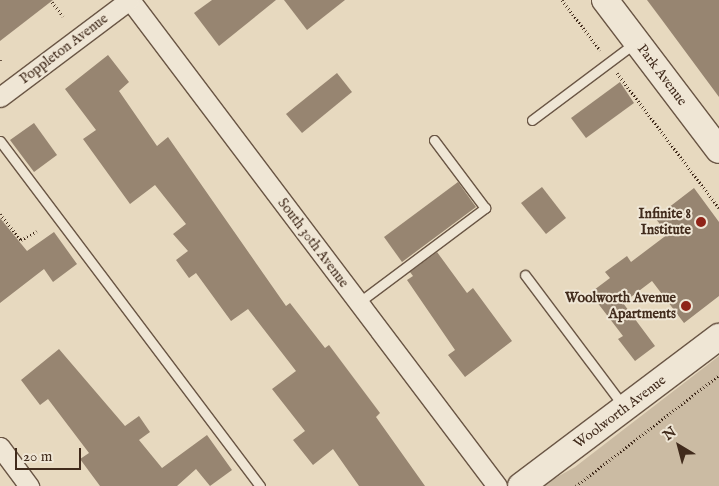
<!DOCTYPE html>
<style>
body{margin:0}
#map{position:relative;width:719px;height:486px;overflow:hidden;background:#e7d9bf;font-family:"IM FELL English",serif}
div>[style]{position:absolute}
.green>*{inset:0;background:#cbbba3}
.building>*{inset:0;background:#978571}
.path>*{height:3px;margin-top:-1.5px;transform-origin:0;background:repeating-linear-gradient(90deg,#412b1c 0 1px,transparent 0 3.5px)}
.roads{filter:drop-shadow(1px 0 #6a5645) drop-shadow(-1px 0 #6a5645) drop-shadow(0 1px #6a5645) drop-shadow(0 -1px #6a5645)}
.lane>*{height:9px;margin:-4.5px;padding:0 4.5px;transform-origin:4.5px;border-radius:4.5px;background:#efe6d5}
.street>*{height:19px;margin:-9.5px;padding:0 9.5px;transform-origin:9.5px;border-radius:9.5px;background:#efe6d5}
.secondary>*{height:26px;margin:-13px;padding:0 13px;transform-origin:13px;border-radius:13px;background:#efe6d5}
.dots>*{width:14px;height:14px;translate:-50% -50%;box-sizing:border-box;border:2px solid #efe6d5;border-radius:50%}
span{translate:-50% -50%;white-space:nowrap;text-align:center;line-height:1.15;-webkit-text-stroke:4px #efe6d5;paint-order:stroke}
.street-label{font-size:14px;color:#412b1c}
.poi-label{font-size:14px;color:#412b1c;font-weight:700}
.right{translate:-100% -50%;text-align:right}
.north{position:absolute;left:654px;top:421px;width:50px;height:50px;-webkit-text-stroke:4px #efe6d5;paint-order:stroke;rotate:323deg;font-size:14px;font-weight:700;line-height:20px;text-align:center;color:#412b1c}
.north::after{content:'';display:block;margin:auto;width:18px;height:22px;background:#412b1c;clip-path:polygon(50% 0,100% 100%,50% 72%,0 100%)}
.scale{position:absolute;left:15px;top:448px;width:66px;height:22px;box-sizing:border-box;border:2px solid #412b1c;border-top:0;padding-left:6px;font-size:15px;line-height:18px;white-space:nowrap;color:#412b1c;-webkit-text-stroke:4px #efe6d5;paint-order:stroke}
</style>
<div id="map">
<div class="green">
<i style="clip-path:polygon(719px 356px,719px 486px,541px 486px,575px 467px)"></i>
</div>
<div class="building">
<i style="clip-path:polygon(0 0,53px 0,0 41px)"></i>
<i style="clip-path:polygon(212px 0,276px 0,219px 46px,194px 13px)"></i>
<i style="clip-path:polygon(284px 0,345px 0,307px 30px)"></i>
<i style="clip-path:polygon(647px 0,719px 0,719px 97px,662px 20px)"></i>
<i style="clip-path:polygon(108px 55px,129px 82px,119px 91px,157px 146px,168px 137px,286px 306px,290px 303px,325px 348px,329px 345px,380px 413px,376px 417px,425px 486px,359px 486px,333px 449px,313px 465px,293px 440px,305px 431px,272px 389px,296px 371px,248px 309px,231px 321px,196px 273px,189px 278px,176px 260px,188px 251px,173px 234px,186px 224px,155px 185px,130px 204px,83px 139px,96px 130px,65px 89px)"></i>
<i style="clip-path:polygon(337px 73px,352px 92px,302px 133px,286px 114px)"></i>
<i style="clip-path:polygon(620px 82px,634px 103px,586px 138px,571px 118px)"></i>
<i style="clip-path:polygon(34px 123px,57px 155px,34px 172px,10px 140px)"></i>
<i style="clip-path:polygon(458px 182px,476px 207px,402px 262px,384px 237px)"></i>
<i style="clip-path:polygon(542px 187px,566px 218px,546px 234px,521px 203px)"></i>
<i style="clip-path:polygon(694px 188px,719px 222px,719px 296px,684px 323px,652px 281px,623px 303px,655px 346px,635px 361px,618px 339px,623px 336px,590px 293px,610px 278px,605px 272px,627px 256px,631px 262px,668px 234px,655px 218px)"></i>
<i style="clip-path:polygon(0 218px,27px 251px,54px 232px,77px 264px,53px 282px,44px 269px,0 303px)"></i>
<i style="clip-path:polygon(437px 252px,467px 293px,473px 288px,512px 341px,465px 377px,448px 355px,455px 350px,407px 280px,413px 276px,410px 272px)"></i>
<i style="clip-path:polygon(59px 349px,125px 426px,139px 416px,150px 432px,139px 440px,162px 468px,207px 435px,232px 470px,210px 486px,196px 469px,177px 486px,100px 486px,80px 459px,89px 453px,48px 399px,40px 405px,21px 380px)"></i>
</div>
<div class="path">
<i style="left:562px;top:0;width:63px;rotate:52.8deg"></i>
<i style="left:52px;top:2px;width:18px;rotate:52deg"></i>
<i style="left:0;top:60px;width:2px;rotate:63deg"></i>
<i style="left:617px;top:73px;width:169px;rotate:52.9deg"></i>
<i style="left:0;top:214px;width:33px;rotate:51deg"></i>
<i style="left:21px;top:240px;width:18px;rotate:-29deg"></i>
<i style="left:576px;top:486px;width:181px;rotate:-37.8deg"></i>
</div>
<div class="roads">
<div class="lane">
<i style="left:532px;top:120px;width:129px;rotate:-36.8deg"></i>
<i style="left:0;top:141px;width:432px;rotate:53deg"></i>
<i style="left:525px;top:275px;width:165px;rotate:53.1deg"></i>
<i style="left:358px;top:303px;width:159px;rotate:-36.8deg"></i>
<i style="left:485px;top:208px;width:85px;rotate:-126.9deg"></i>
</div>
<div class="street">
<i style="left:130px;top:0;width:609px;rotate:52.94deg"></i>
<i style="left:0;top:97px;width:161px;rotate:-36.9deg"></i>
<i style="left:0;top:447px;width:49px;rotate:53.4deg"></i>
</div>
<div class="secondary">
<i style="left:605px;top:0;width:188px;rotate:52.8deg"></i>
<i style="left:521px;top:486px;width:248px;rotate:-37deg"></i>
</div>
</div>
<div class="dots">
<i style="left:701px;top:222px;background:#8f2418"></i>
<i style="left:686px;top:306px;background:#8f2418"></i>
</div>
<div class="street-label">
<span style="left:64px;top:49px;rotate:-37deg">Poppleton Avenue</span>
<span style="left:662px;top:75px;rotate:53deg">Park Avenue</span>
<span style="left:313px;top:243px;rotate:53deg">South 30th Avenue</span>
<span style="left:620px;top:412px;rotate:-37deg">Woolworth Avenue</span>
</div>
<div class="poi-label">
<span class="right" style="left:691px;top:222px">Infinite 8<br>Institute</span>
<span class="right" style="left:676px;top:306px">Woolworth Avenue<br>Apartments</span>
</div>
<div class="north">N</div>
<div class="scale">20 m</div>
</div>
